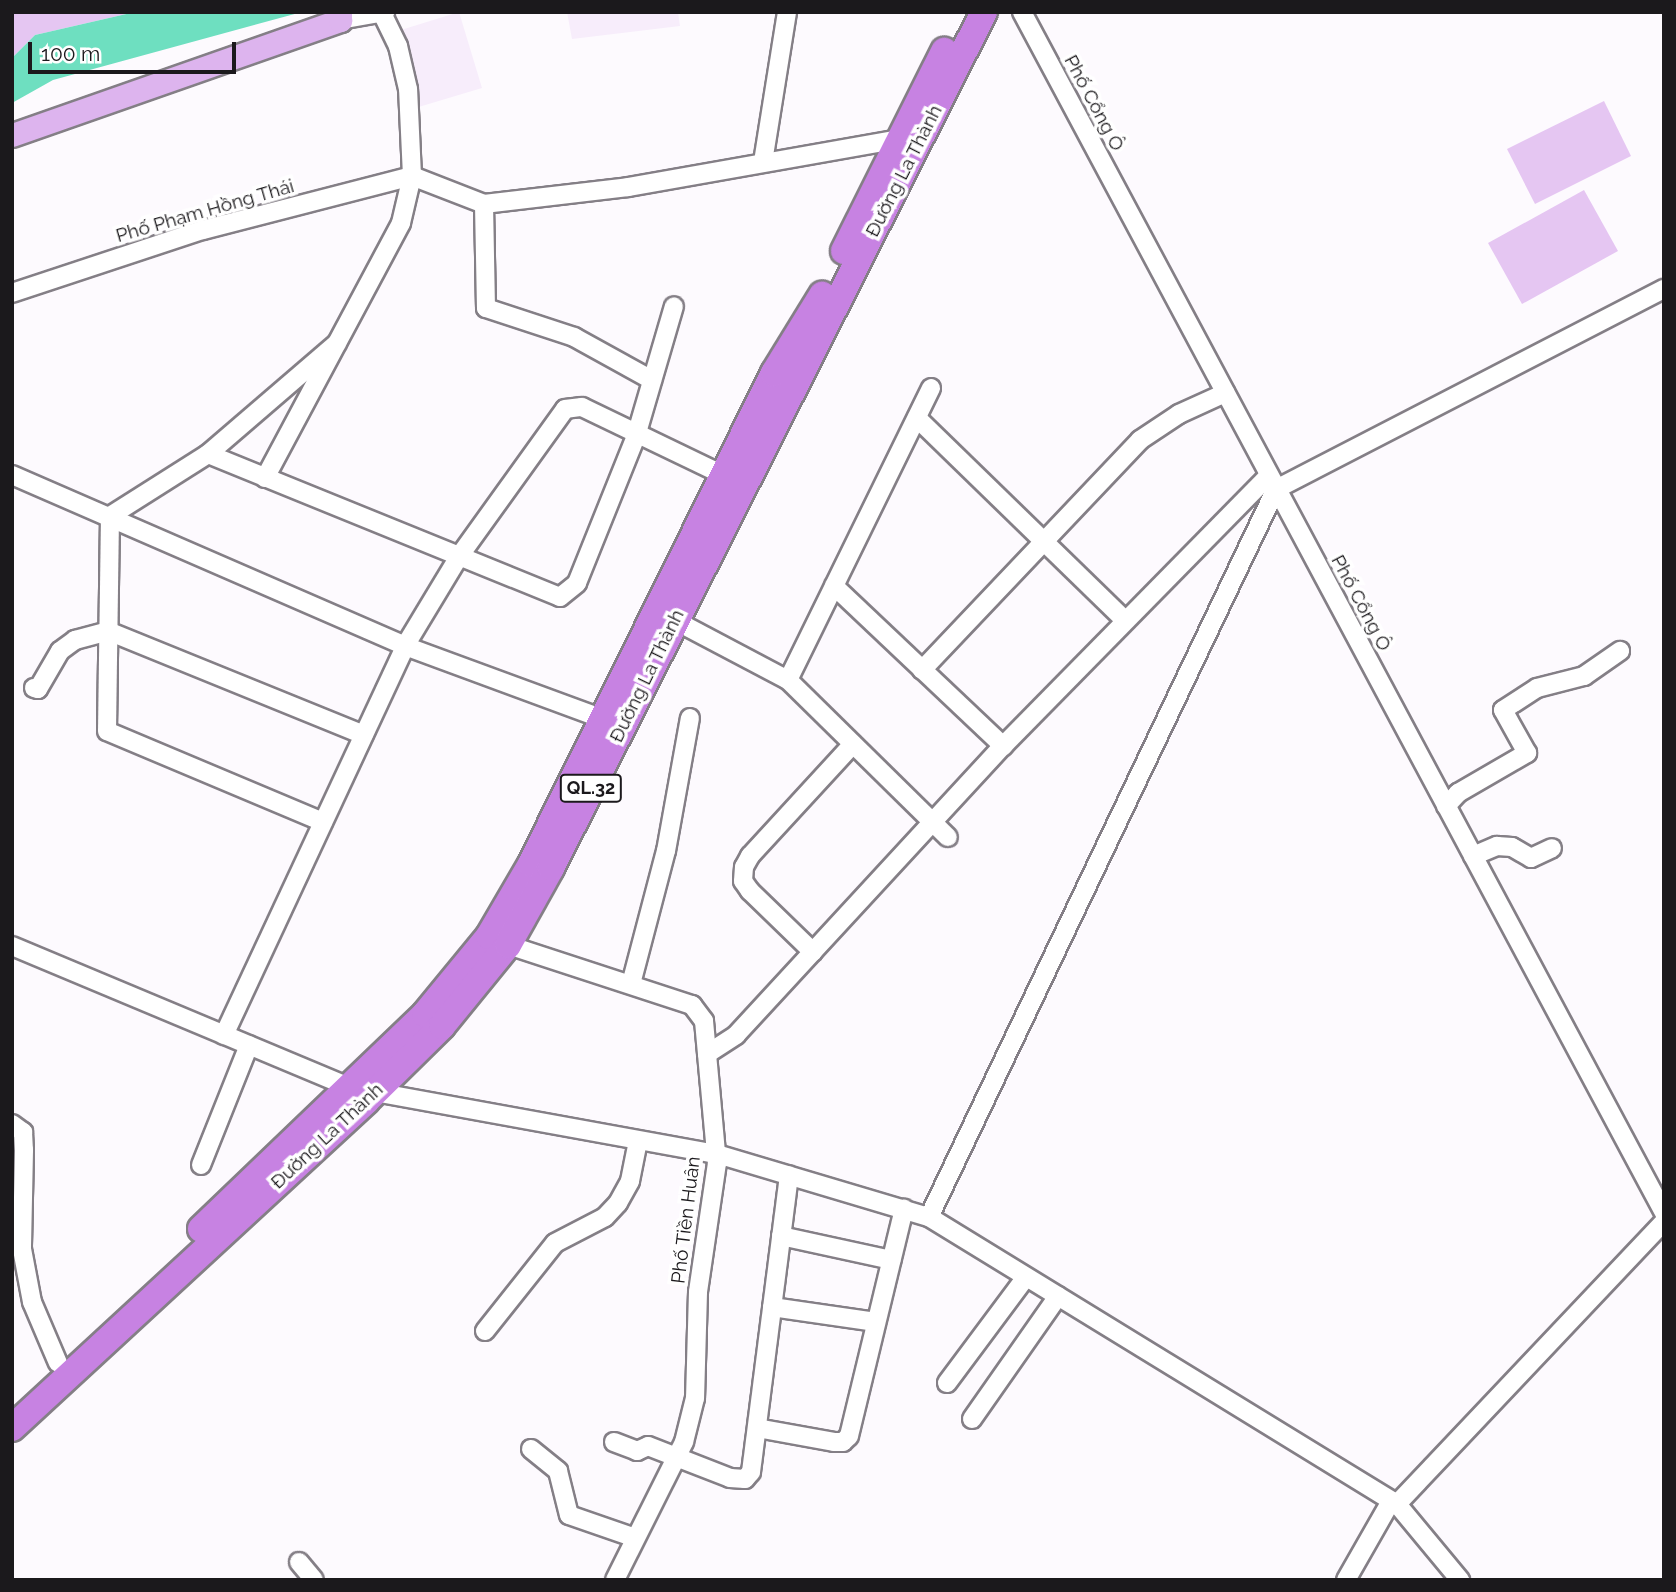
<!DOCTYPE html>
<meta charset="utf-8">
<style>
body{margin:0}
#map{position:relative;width:1676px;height:1592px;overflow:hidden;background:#fdfafe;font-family:Raleway,sans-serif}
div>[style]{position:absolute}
.built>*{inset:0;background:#f7edfb}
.green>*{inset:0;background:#e5c6f2}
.water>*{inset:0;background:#6edfc0}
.roads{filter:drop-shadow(2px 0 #847f86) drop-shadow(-2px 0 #847f86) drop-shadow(0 2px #847f86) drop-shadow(0 -2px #847f86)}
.minor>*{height:18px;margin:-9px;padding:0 9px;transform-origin:9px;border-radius:9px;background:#fff}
.major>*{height:23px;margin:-11.5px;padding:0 11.5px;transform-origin:11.5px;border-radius:11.5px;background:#ddb4ee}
.highway>*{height:26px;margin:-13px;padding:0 13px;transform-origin:13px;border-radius:13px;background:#c782e2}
span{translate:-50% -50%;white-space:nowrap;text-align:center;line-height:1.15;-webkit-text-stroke:7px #fff;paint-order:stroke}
.shield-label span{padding:2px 5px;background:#fff;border:2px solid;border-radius:5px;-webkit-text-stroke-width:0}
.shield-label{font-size:18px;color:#1b191c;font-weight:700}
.street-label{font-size:19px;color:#1b191c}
.frame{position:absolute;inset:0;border:14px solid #1b191c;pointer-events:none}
.scale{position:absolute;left:28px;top:42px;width:208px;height:32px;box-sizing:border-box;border:4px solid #1b191c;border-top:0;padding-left:9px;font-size:21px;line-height:24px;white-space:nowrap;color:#1b191c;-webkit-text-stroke:5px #fff;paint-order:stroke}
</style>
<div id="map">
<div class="built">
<i style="clip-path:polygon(459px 12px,482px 88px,412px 109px,388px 34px)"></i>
<i style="clip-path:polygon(567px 12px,678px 12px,680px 26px,572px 39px)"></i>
</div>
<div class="green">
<i style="clip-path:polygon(12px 12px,135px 12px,35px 35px,12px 58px)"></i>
<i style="clip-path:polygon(1604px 101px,1631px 156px,1535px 204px,1507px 149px)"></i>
<i style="clip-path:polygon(1584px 190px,1618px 251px,1522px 304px,1488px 243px)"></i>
</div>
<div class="water">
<i style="clip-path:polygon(135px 12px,302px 12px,53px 80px,12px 103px,12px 58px,35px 35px)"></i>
</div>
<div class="roads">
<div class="minor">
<i style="left:1022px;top:12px;width:1362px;rotate:61.87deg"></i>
<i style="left:340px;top:20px;width:46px;rotate:-10.1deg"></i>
<i style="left:763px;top:162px;width:152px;rotate:-80.9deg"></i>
<i style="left:412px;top:176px;width:77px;rotate:21.3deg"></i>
<i style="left:484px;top:204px;width:145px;rotate:-6.7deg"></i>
<i style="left:628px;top:187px;width:275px;rotate:-10deg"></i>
<i style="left:484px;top:204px;width:104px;rotate:88.9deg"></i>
<i style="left:486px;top:308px;width:93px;rotate:18.2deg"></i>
<i style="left:574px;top:337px;width:89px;rotate:28.9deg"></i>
<i style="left:12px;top:293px;width:201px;rotate:-18.3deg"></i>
<i style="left:203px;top:230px;width:216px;rotate:-14.5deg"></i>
<i style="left:917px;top:418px;width:290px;rotate:44.2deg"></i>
<i style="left:208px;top:454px;width:380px;rotate:22.1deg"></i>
<i style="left:560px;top:597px;width:22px;rotate:-39deg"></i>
<i style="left:577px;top:583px;width:158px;rotate:-68.1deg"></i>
<i style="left:636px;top:436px;width:135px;rotate:-73.7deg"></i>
<i style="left:12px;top:475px;width:429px;rotate:23.5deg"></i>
<i style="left:405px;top:646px;width:211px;rotate:20.2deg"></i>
<i style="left:265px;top:478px;width:289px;rotate:-61.9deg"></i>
<i style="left:401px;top:223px;width:48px;rotate:-76.8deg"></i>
<i style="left:412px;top:176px;width:87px;rotate:-92.6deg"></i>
<i style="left:408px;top:89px;width:44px;rotate:-103.1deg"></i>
<i style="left:398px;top:46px;width:37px;rotate:-116deg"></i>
<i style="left:834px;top:586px;width:233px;rotate:43.4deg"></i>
<i style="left:674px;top:620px;width:129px;rotate:27.8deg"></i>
<i style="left:788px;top:680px;width:224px;rotate:44.5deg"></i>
<i style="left:922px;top:670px;width:317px;rotate:-46.5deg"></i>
<i style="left:1140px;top:440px;width:47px;rotate:-33.7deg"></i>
<i style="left:1179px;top:414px;width:51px;rotate:-24.5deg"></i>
<i style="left:788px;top:680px;width:325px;rotate:-63.9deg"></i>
<i style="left:34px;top:688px;width:4px;rotate:14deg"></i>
<i style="left:38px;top:689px;width:44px;rotate:-59.9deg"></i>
<i style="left:60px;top:651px;width:19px;rotate:-36deg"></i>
<i style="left:75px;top:640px;width:34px;rotate:-15deg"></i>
<i style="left:108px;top:631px;width:276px;rotate:22.1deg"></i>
<i style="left:1446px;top:806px;width:18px;rotate:-47deg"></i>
<i style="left:1458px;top:793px;width:80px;rotate:-30.1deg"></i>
<i style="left:1527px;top:753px;width:49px;rotate:-119.2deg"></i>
<i style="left:1503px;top:710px;width:40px;rotate:-32.9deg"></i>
<i style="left:1537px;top:688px;width:49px;rotate:-14.3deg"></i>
<i style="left:1584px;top:676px;width:44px;rotate:-34.8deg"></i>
<i style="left:323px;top:822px;width:234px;rotate:-157.2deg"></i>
<i style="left:107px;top:731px;width:215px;rotate:-89.2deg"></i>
<i style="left:110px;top:516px;width:116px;rotate:-32.3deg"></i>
<i style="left:208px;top:454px;width:170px;rotate:-40.7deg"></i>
<i style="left:1473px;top:856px;width:26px;rotate:-23deg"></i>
<i style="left:1497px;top:846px;width:15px;rotate:4deg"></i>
<i style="left:1512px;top:847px;width:22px;rotate:30deg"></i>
<i style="left:1531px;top:858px;width:23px;rotate:-25deg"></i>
<i style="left:508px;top:945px;width:194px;rotate:18.1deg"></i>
<i style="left:692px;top:1005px;width:20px;rotate:53deg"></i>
<i style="left:704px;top:1021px;width:143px;rotate:84.8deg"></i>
<i style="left:717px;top:1163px;width:130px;rotate:98.4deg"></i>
<i style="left:698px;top:1292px;width:106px;rotate:91.6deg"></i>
<i style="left:695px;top:1398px;width:45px;rotate:104deg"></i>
<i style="left:684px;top:1442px;width:154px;rotate:116.6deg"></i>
<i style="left:12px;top:946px;width:368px;rotate:22.7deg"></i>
<i style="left:813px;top:952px;width:88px;rotate:-135.9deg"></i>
<i style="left:750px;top:891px;width:12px;rotate:-125deg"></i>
<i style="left:743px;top:881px;width:14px;rotate:-86deg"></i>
<i style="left:744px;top:867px;width:13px;rotate:-61deg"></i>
<i style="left:750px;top:856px;width:152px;rotate:-47.4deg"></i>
<i style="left:631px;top:984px;width:138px;rotate:-75.3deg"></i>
<i style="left:666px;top:851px;width:135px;rotate:-79.8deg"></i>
<i style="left:224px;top:1035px;width:429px;rotate:-65deg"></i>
<i style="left:405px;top:646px;width:103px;rotate:-58.9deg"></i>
<i style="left:458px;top:558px;width:183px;rotate:-54.3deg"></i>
<i style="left:565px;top:409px;width:17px;rotate:-7deg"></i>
<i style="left:582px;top:407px;width:157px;rotate:25.7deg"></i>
<i style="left:707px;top:1054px;width:35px;rotate:-33deg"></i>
<i style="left:736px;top:1035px;width:393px;rotate:-47.3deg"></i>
<i style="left:1003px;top:746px;width:378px;rotate:-45.5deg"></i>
<i style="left:375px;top:1092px;width:348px;rotate:10.3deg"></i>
<i style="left:717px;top:1154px;width:221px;rotate:16.6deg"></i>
<i style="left:929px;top:1217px;width:549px;rotate:31.52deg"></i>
<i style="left:1397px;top:1504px;width:388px;rotate:-46.6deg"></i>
<i style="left:12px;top:1124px;width:14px;rotate:36deg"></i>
<i style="left:23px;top:1132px;width:18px;rotate:87deg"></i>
<i style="left:24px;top:1150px;width:99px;rotate:91.2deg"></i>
<i style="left:22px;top:1249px;width:54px;rotate:79.3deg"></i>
<i style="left:32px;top:1302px;width:66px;rotate:66.9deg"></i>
<i style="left:201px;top:1165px;width:129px;rotate:-68.2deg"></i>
<i style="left:929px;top:1217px;width:806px;rotate:-64.52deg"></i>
<i style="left:1276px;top:489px;width:437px;rotate:-27.3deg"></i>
<i style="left:781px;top:1236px;width:113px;rotate:12.3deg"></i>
<i style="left:772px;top:1307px;width:105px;rotate:8.2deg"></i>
<i style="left:485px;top:1331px;width:112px;rotate:-51.5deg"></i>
<i style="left:555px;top:1243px;width:56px;rotate:-27.5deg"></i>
<i style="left:605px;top:1217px;width:19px;rotate:-47deg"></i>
<i style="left:618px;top:1203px;width:25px;rotate:-61deg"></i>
<i style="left:630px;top:1181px;width:41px;rotate:-78.7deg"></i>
<i style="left:947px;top:1383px;width:132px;rotate:-53.3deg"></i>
<i style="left:972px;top:1419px;width:150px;rotate:-55deg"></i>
<i style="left:757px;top:1428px;width:78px;rotate:10.3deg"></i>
<i style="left:834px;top:1442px;width:9px"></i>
<i style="left:843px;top:1442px;width:8px;rotate:-45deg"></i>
<i style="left:849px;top:1436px;width:234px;rotate:-76.4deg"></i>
<i style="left:614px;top:1442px;width:25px;rotate:21deg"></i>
<i style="left:637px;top:1451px;width:12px;rotate:-24deg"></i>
<i style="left:648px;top:1446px;width:88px;rotate:21.3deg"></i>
<i style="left:730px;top:1478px;width:15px;rotate:4deg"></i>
<i style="left:745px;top:1479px;width:9px;rotate:-49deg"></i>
<i style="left:751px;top:1472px;width:299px;rotate:-82.7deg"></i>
<i style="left:531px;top:1449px;width:35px;rotate:39deg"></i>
<i style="left:558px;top:1471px;width:45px;rotate:76deg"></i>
<i style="left:569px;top:1515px;width:68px;rotate:19deg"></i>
<i style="left:1397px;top:1504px;width:99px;rotate:50.3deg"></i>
<i style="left:299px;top:1562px;width:23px;rotate:50deg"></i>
<i style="left:1346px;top:1580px;width:91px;rotate:-60.3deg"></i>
</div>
<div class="major">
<i style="left:12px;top:135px;width:348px;rotate:-19.3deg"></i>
<i style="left:340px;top:20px;width:8px;rotate:-90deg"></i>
</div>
<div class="highway">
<i style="left:844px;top:251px;width:224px;rotate:-63.4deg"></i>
<i style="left:201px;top:1229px;width:310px;rotate:-43.8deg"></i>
<i style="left:425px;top:1014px;width:101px;rotate:-50.6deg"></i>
<i style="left:489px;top:936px;width:83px;rotate:-59.7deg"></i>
<i style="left:531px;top:864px;width:548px;rotate:-63.67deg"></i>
<i style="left:774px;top:373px;width:92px;rotate:-58.4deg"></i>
<i style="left:12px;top:1428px;width:482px;rotate:-42.7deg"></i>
<i style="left:366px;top:1101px;width:107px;rotate:-44.6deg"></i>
<i style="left:442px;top:1026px;width:104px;rotate:-50.8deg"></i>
<i style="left:508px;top:945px;width:88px;rotate:-60.8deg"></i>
<i style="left:551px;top:868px;width:959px;rotate:-63.17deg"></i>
</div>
</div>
<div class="shield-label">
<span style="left:591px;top:788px">QL.32</span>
</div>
<div class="street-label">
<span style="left:1094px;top:103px;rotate:62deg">Phố Cổng Ô</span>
<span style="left:904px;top:171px;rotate:-63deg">Đường La Thành</span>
<span style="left:205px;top:211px;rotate:-16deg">Phố Phạm Hồng Thái</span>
<span style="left:1361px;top:603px;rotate:62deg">Phố Cổng Ô</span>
<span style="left:647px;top:676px;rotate:-64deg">Đường La Thành</span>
<span style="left:327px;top:1136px;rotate:-43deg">Đường La Thành</span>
<span style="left:686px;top:1220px;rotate:-83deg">Phố Tiền Huân</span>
</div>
<div class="frame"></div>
<div class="scale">100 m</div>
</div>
